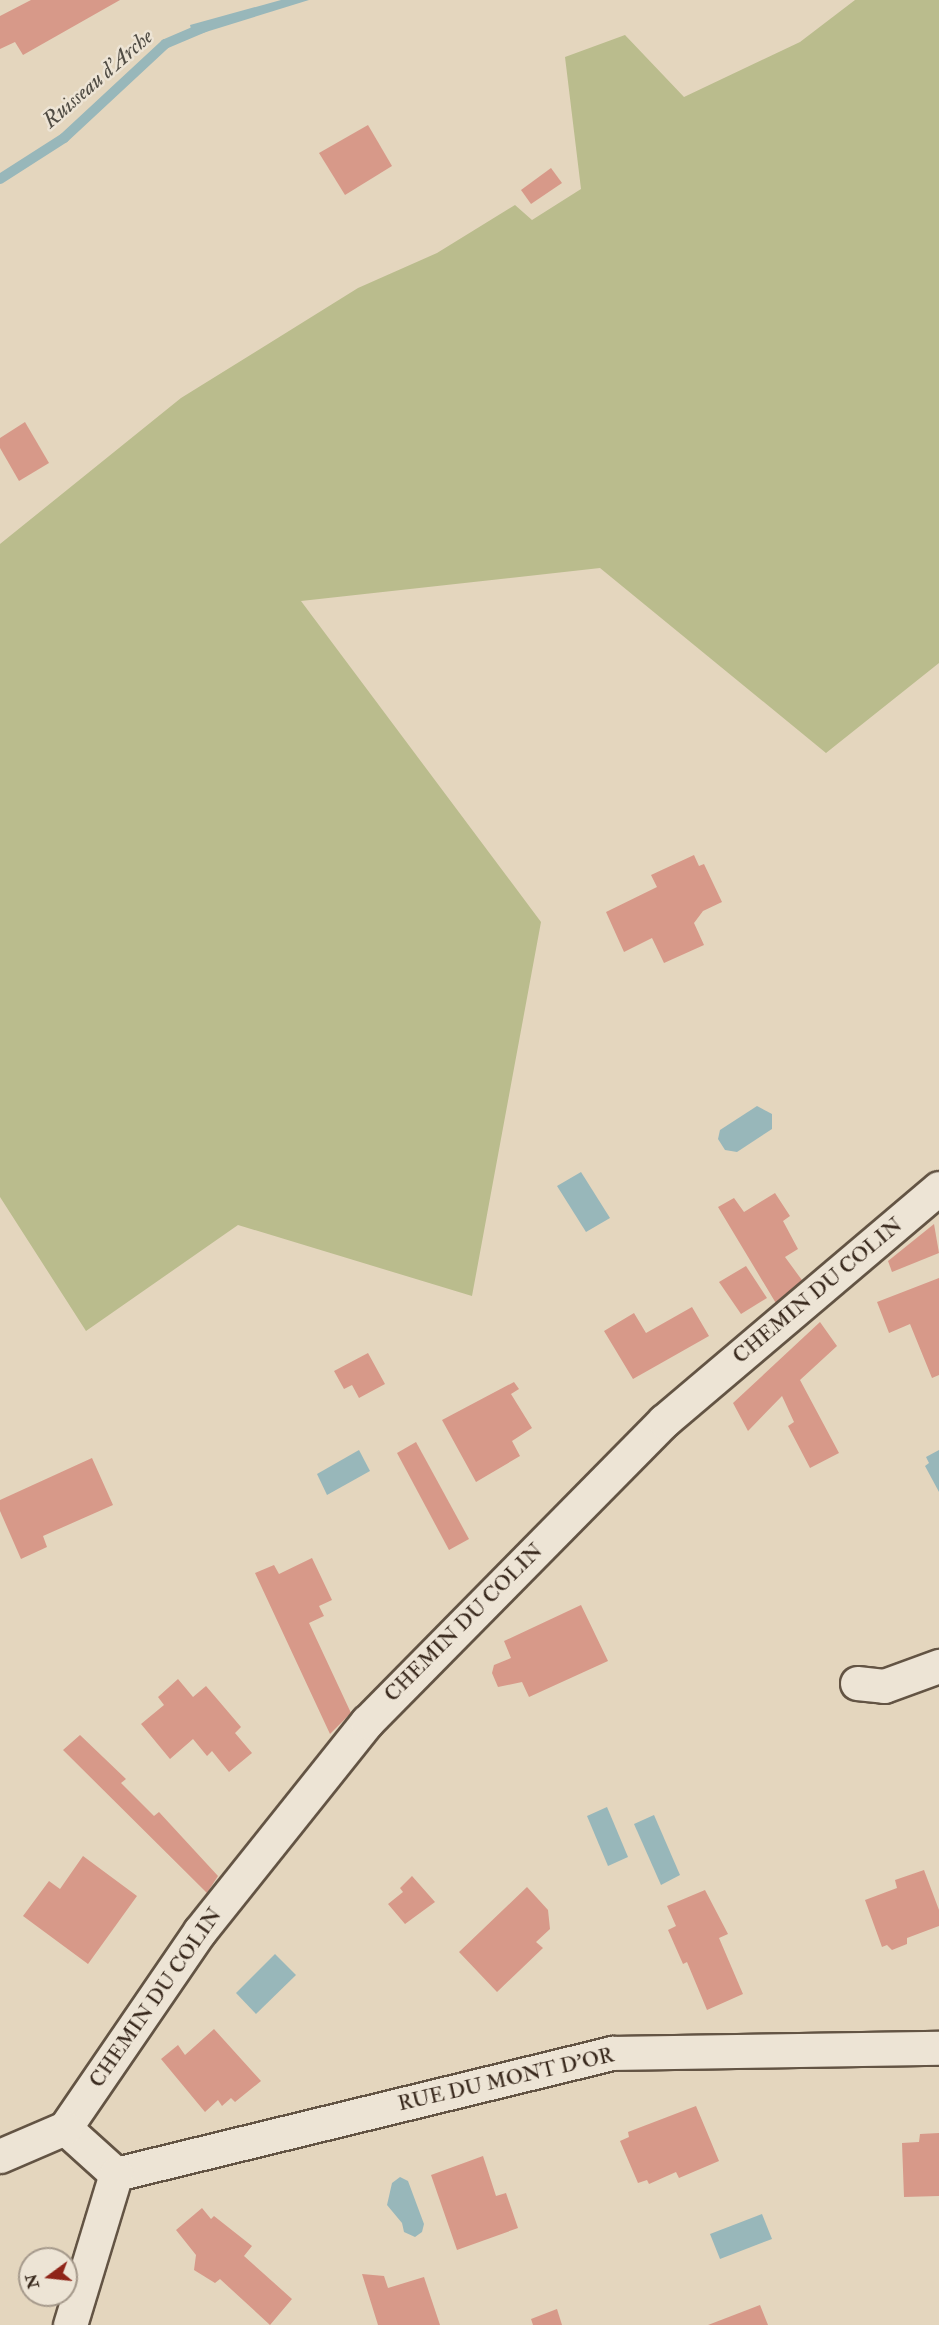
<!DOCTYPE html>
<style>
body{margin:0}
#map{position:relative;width:939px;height:2325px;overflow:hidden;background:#e4d6be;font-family:"IM FELL Double Pica",serif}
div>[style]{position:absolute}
.green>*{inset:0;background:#babc8d}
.water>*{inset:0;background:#98b7ba}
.stream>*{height:10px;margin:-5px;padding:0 5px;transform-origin:5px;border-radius:5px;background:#98b7ba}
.building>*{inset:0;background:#d79989}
.roads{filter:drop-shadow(2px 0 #635444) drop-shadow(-2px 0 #635444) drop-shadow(0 2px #635444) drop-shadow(0 -2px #635444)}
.minor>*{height:33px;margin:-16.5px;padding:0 16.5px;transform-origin:16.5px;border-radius:16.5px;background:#ede4d5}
span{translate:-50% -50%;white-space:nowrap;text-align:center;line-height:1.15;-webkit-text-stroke:5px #ede4d5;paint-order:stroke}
.street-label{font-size:21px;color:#38281c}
.water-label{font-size:22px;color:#504c44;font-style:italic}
.north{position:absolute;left:18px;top:2247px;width:60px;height:60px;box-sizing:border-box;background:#ede4d5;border:2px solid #a5998b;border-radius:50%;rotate:255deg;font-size:16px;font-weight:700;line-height:24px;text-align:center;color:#38281c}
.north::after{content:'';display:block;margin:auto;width:21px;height:27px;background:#8f2418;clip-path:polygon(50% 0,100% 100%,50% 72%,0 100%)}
</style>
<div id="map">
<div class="green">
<i style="clip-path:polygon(855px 0,939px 0,939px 663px,826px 753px,600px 568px,301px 601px,541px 922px,472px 1296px,238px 1225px,86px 1331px,0 1197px,0 544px,181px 398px,358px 288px,437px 253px,515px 205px,532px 220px,581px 189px,565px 57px,625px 35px,684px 97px,800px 42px)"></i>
</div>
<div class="water">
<i style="clip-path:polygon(281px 0,309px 0,193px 36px,190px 25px)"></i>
<i style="clip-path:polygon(757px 1106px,772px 1114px,772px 1129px,737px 1152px,725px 1150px,718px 1139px,720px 1130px)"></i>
<i style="clip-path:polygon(581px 1172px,610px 1218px,586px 1232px,557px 1186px)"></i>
<i style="clip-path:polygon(359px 1450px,370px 1471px,327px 1495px,317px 1474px)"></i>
<i style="clip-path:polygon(939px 1450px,939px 1492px,925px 1466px,929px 1463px,926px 1457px)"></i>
<i style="clip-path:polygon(607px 1807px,628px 1857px,608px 1866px,587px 1816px)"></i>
<i style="clip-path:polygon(654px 1815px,680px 1875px,661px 1885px,634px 1824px)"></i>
<i style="clip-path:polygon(275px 1954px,296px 1975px,256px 2014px,236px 1993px)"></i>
<i style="clip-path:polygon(400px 2177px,408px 2181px,424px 2224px,422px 2232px,415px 2237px,404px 2232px,402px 2223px,387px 2205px,392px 2183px)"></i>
<i style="clip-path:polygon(762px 2214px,772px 2239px,720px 2259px,710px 2234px)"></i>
</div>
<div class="stream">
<i style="left:0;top:179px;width:76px;rotate:-32.6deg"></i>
<i style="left:64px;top:138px;width:138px;rotate:-42.9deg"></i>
<i style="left:165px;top:44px;width:43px;rotate:-23deg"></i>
</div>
<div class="building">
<i style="clip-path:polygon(31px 0,120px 0,23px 55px,15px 42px,0 49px,0 16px)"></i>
<i style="clip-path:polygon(368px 125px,392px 166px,345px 195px,319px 153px)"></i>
<i style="clip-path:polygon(551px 168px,562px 183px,531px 204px,521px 190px)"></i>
<i style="clip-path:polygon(25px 422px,49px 463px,19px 481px,0 448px,0 438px)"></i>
<i style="clip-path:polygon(694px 855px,699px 866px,704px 864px,722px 902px,703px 911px,694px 923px,704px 945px,664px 963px,652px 938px,624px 952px,606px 912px,657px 887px,651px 875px)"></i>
<i style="clip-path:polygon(775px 1193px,790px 1216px,783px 1221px,798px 1249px,785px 1257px,807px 1287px,780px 1310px,718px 1207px,734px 1198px,744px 1212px)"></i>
<i style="clip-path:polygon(934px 1224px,939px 1253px,892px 1272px,888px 1261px)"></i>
<i style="clip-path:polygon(746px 1266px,767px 1298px,741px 1314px,719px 1282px)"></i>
<i style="clip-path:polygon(939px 1278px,939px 1375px,932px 1378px,910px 1324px,889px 1333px,877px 1302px)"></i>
<i style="clip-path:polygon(692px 1307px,709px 1336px,633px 1379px,604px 1331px,634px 1313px,646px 1333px)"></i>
<i style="clip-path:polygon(820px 1322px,837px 1346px,800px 1380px,839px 1453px,810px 1468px,788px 1426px,794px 1422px,782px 1396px,748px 1431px,733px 1403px)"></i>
<i style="clip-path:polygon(368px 1353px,385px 1384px,359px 1398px,352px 1385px,344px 1389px,334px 1371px)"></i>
<i style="clip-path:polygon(514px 1382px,519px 1389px,511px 1394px,532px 1428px,512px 1441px,520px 1456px,476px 1482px,442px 1420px)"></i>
<i style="clip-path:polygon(416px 1442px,469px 1539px,449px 1550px,397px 1453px)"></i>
<i style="clip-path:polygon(92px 1458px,113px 1505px,43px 1536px,47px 1547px,21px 1559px,0 1511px,0 1500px)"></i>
<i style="clip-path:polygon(312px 1558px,332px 1600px,319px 1606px,324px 1616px,309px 1623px,351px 1713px,330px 1734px,255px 1573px,274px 1565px,279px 1574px)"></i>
<i style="clip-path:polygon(581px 1605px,608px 1661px,529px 1697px,522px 1682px,498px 1687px,492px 1673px,494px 1665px,511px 1658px,504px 1641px)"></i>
<i style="clip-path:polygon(178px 1679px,193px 1697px,206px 1686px,241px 1727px,235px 1733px,252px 1753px,229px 1772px,212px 1751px,207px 1756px,193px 1739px,170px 1759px,141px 1724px,164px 1705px,158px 1697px)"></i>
<i style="clip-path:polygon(80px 1735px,126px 1779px,121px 1783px,154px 1816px,159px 1812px,218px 1876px,207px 1893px,63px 1750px)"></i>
<i style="clip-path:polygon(83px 1856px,137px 1896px,88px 1964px,23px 1916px,49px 1881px,60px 1889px)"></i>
<i style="clip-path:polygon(924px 1870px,939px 1910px,939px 1926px,907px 1938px,907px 1944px,892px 1950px,887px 1945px,882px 1947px,865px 1900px,897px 1888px,895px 1880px)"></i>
<i style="clip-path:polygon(412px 1876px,435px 1902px,405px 1924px,388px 1904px,403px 1892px,400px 1888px)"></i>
<i style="clip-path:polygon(527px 1887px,548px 1910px,550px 1929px,536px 1942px,543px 1948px,497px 1992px,459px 1952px)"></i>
<i style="clip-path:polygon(705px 1890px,728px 1934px,719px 1938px,743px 1994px,707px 2010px,687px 1962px,683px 1964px,668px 1930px,676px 1926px,667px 1906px)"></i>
<i style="clip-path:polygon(214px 2029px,261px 2081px,235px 2102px,231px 2098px,222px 2106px,218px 2100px,205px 2112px,161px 2059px,178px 2045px,185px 2055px)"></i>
<i style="clip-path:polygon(696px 2106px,719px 2161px,679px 2178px,676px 2172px,649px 2184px,647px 2180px,638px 2183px,620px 2141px,629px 2137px,628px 2132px)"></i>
<i style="clip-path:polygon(939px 2133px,939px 2196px,904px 2197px,902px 2143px,919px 2142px,920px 2134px)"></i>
<i style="clip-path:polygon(483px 2156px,496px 2196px,506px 2193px,518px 2228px,457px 2250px,431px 2175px)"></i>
<i style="clip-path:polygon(202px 2208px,211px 2219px,214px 2216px,252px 2246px,244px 2256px,292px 2299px,270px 2325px,220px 2279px,215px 2283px,194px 2270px,196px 2255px,176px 2230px)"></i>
<i style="clip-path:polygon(362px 2274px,384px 2276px,388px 2288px,424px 2277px,440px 2325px,378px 2325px)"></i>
<i style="clip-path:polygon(760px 2305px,768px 2325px,708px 2325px)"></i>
<i style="clip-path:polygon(557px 2309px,562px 2325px,533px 2325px,531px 2319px)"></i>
</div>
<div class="roads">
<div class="minor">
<i style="left:857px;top:1683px;width:27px;rotate:6deg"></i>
<i style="left:884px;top:1686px;width:59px;rotate:-20deg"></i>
<i style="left:65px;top:2128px;width:239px;rotate:-55.6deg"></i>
<i style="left:200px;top:1931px;width:268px;rotate:-51.4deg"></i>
<i style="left:367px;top:1722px;width:423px;rotate:-45.4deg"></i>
<i style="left:664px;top:1421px;width:360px;rotate:-40.3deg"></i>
<i style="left:65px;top:2128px;width:69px;rotate:42deg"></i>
<i style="left:0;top:2156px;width:71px;rotate:-23.3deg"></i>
<i style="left:116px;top:2174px;width:511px;rotate:-13.71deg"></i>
<i style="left:612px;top:2053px;width:327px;rotate:-0.9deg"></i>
<i style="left:70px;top:2325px;width:158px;rotate:-73.1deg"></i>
</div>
</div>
<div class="street-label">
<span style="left:818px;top:1291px;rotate:-40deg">CHEMIN DU COLIN</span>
<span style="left:464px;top:1623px;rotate:-45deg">CHEMIN DU COLIN</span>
<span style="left:156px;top:1998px;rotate:-55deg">CHEMIN DU COLIN</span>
<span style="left:506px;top:2080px;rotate:-13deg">RUE DU MONT D'OR</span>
</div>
<div class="water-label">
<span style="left:98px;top:79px;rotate:-41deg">Ruisseau d'Arche</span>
</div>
<div class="north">N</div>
</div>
